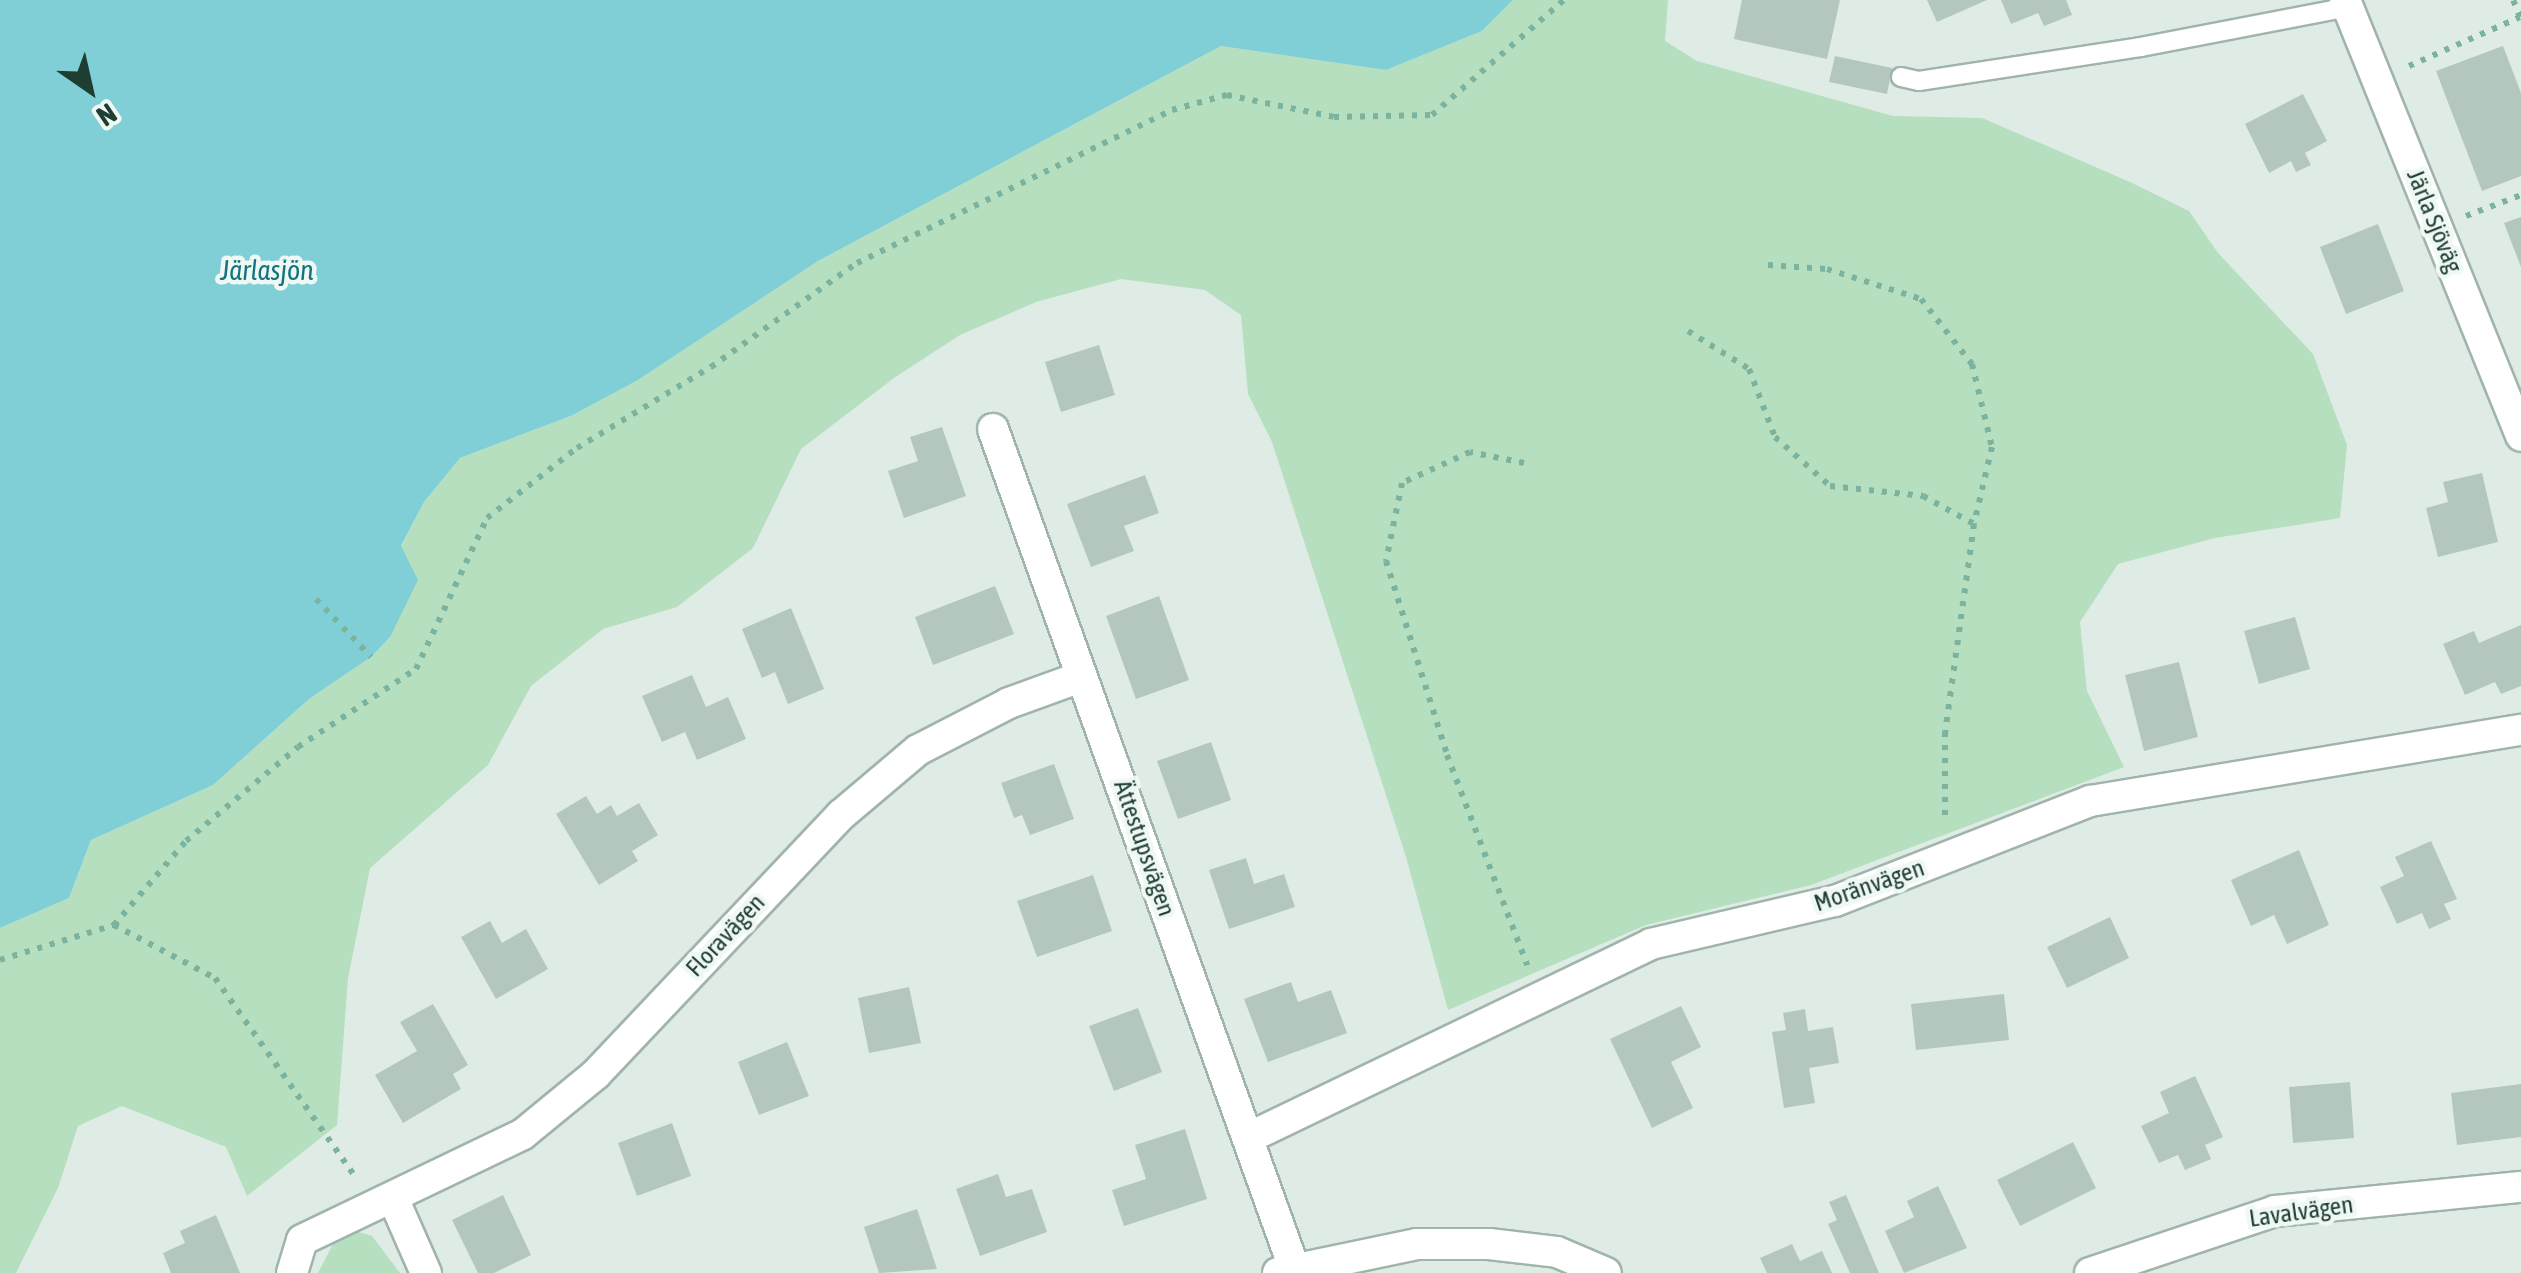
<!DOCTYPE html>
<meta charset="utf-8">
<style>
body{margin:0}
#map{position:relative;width:2521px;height:1273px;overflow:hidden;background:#dfece5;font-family:"Asap Condensed",sans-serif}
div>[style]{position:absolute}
.green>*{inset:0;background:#b5dfbe}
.water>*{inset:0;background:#80cfd7}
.building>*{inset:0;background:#b4c7be}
.path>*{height:6px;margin-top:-3px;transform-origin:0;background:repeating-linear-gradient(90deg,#7cb39e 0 5px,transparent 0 13px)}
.roads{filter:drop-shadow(2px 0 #a1b4ac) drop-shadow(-2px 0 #a1b4ac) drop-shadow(0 2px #a1b4ac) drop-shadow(0 -2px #a1b4ac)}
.service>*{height:18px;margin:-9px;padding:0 9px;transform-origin:9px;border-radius:9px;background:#fff}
.minor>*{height:30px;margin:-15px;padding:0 15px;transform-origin:15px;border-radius:15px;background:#fff}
span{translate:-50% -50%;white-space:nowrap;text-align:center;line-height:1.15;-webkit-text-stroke:9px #eff8f3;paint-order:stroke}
.street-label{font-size:25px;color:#1e3d33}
.water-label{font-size:28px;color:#13737f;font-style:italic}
.north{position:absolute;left:40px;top:40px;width:100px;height:100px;-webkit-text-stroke:8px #eff8f3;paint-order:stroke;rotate:146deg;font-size:28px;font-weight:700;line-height:40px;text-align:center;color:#1e3d33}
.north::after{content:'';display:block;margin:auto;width:35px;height:45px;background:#1e3d33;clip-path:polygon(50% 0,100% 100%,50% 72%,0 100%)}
</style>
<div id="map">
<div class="green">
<i style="clip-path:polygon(1513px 0,1668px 0,1665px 41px,1697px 61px,1893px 116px,1982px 118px,2130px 182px,2189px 211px,2218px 253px,2313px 354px,2347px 445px,2340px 518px,2215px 538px,2118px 564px,2080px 622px,2087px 691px,2124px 767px,1811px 885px,1646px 925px,1448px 1010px,1406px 857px,1272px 442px,1248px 394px,1241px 315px,1205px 290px,1121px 279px,1036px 302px,960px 335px,894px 378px,801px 449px,753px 548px,677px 607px,603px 629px,531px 686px,488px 765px,370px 868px,348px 978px,337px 1125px,247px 1196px,226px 1147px,122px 1106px,78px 1126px,58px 1188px,16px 1273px,0 1273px,0 928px,69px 898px,91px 840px,213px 785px,309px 699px,371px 657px,390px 637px,401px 547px,424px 502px,460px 458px,573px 415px,638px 380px,818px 261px,1221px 46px,1386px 70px,1482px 31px)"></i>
<i style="clip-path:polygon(352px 1230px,372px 1236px,400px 1273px,318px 1273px,334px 1242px)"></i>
</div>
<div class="water">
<i style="clip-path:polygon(0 0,1513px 0,1482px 31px,1386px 70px,1221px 46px,818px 261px,638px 380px,573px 415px,460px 458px,424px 502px,401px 546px,418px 580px,390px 637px,371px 657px,309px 699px,213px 785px,91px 840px,69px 898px,0 928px)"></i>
</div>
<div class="building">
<i style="clip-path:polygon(1742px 0,1840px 0,1827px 59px,1734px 39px)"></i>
<i style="clip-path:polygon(1927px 0,1987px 0,1937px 22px)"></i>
<i style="clip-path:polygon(2001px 0,2066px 0,2072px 15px,2044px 26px,2038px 13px,2011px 24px)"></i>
<i style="clip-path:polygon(2503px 46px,2521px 93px,2521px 176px,2482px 191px,2436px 71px)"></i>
<i style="clip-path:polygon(1835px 56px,1892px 68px,1887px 94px,1829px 82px)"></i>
<i style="clip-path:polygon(2303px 94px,2327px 141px,2305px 153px,2311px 165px,2296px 172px,2291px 161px,2269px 173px,2245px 124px)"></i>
<i style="clip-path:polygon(2521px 217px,2521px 267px,2504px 223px)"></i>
<i style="clip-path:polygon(2378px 224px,2404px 291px,2346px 314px,2320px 247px)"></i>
<i style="clip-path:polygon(1099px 345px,1115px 395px,1061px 412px,1045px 362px)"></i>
<i style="clip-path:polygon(942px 427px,966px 496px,904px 518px,888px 471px,918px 461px,910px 437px)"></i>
<i style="clip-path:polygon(2482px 473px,2498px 542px,2438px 557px,2426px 508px,2448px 502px,2443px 482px)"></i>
<i style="clip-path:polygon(1145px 475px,1159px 513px,1124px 526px,1134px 551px,1091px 567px,1067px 504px)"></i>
<i style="clip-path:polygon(995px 586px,1014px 634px,933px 665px,915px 617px)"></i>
<i style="clip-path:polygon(1159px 596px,1189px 680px,1136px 699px,1106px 616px)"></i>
<i style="clip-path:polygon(791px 608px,824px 689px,788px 704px,775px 672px,762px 678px,742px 629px)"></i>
<i style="clip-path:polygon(2295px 617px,2310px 669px,2259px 684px,2244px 631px)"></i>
<i style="clip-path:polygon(2521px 625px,2521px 686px,2501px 694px,2495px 682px,2465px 695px,2443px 644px,2474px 631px,2479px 643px)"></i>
<i style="clip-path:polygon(2179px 662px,2198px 737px,2144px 751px,2125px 675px)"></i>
<i style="clip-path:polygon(692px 675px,706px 707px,728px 697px,746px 739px,697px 760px,685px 732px,662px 742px,642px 696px)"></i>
<i style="clip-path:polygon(1211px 742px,1231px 800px,1178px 819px,1157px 761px)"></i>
<i style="clip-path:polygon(1054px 764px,1074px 819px,1030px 835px,1022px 815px,1014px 818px,1001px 783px)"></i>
<i style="clip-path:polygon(586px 796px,597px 814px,611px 805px,617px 816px,639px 803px,658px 835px,632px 851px,638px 861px,599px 885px,556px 814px)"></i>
<i style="clip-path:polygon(2431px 841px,2457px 899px,2444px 904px,2451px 919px,2429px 929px,2422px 913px,2397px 924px,2380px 887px,2404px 876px,2395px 857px)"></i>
<i style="clip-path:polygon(2299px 850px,2329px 925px,2287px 944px,2274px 915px,2251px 926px,2231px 880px)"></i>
<i style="clip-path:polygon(1246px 858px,1254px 884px,1284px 874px,1295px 907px,1229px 929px,1209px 870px)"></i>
<i style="clip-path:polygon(1093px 875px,1112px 931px,1037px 957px,1017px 901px)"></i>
<i style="clip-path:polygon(2110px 917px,2129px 958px,2067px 988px,2047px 947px)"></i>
<i style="clip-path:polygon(490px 921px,502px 943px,526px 929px,548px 969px,496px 999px,461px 937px)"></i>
<i style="clip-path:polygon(1291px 982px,1298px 1002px,1331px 990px,1347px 1033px,1268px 1062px,1244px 999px)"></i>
<i style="clip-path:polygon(909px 987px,921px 1043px,869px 1053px,858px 998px)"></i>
<i style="clip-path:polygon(2004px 994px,2009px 1040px,1916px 1050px,1911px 1004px)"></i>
<i style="clip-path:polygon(433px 1004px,468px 1065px,453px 1074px,461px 1089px,403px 1123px,375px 1075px,417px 1051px,400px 1022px)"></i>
<i style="clip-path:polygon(1681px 1006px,1701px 1047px,1671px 1062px,1693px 1108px,1652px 1128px,1610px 1039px)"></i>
<i style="clip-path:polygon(1138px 1008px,1162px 1072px,1114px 1091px,1089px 1026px)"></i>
<i style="clip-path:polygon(1805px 1009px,1808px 1031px,1833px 1027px,1839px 1063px,1809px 1068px,1815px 1103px,1784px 1108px,1772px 1032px,1786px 1030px,1783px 1013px)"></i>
<i style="clip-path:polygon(787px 1042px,809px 1096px,759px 1115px,738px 1062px)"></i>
<i style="clip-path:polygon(2195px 1076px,2223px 1137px,2205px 1145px,2211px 1159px,2185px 1170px,2178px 1155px,2159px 1163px,2141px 1126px,2169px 1113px,2160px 1092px)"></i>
<i style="clip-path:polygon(2350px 1082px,2354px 1138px,2293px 1143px,2289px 1087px)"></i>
<i style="clip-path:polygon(2521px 1084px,2521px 1137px,2457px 1145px,2451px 1093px)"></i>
<i style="clip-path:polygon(672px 1123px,691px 1176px,637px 1196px,618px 1143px)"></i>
<i style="clip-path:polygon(1185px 1129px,1207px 1199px,1124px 1226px,1112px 1190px,1146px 1179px,1135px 1145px)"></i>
<i style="clip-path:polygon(2073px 1142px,2096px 1188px,2020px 1226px,1997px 1180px)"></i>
<i style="clip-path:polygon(998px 1174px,1006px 1197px,1032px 1189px,1047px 1232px,980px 1256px,956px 1189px)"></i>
<i style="clip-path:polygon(1938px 1186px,1967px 1248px,1904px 1273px,1885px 1231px,1914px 1217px,1907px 1201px)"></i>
<i style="clip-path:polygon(503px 1195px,531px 1255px,494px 1273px,478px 1273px,452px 1220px)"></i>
<i style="clip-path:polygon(1846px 1195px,1879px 1273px,1850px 1273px,1828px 1224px,1837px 1220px,1829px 1202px)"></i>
<i style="clip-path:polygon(917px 1209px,937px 1269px,879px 1273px,864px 1227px)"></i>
<i style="clip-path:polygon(216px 1215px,240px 1273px,171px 1273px,163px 1253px,185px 1243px,180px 1231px)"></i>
<i style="clip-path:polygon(1792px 1244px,1800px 1261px,1822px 1251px,1832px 1273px,1767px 1273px,1760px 1258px)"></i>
</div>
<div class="path">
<i style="left:2409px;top:66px;width:121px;rotate:-23.8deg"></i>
<i style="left:2520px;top:17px;width:18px;rotate:-112deg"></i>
<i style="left:2466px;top:216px;width:59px;rotate:-20.9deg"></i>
<i style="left:1768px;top:265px;width:59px;rotate:3.9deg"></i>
<i style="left:1827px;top:269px;width:99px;rotate:17.7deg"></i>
<i style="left:1921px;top:299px;width:83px;rotate:51.9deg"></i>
<i style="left:1972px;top:364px;width:85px;rotate:76.5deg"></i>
<i style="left:1992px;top:447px;width:79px;rotate:103.2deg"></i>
<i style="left:1688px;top:331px;width:72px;rotate:31.9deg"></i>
<i style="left:1749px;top:369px;width:73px;rotate:69.1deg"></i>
<i style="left:1775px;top:437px;width:74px;rotate:41.7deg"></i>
<i style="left:1830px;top:486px;width:94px;rotate:6.1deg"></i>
<i style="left:1923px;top:496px;width:58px;rotate:28.8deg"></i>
<i style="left:1974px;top:524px;width:210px;rotate:97.9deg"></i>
<i style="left:1945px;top:732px;width:90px;rotate:90deg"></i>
<i style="left:1524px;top:463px;width:55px;rotate:-168.5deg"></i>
<i style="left:1470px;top:452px;width:75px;rotate:155.5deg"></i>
<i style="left:1402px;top:483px;width:80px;rotate:101.6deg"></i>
<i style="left:1386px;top:561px;width:203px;rotate:72.5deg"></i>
<i style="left:1447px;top:755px;width:225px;rotate:69.1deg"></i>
<i style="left:316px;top:599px;width:80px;rotate:46.5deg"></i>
<i style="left:114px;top:925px;width:114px;rotate:27.7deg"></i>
<i style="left:215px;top:978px;width:245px;rotate:54.8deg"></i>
<i style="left:0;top:960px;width:119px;rotate:-17.1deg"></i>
<i style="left:114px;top:925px;width:111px;rotate:-49.4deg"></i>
<i style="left:186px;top:841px;width:146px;rotate:-40deg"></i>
<i style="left:298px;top:747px;width:141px;rotate:-33.5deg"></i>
<i style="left:416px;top:669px;width:167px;rotate:-64.8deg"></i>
<i style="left:487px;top:518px;width:114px;rotate:-37.9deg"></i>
<i style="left:577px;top:448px;width:157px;rotate:-31.2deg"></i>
<i style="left:711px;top:367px;width:179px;rotate:-35.5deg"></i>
<i style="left:857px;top:263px;width:350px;rotate:-25.9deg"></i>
<i style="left:1172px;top:110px;width:57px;rotate:-15.3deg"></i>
<i style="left:1227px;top:95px;width:109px;rotate:11.6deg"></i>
<i style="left:1334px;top:117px;width:98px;rotate:-1.2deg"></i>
<i style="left:1432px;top:115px;width:175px;rotate:-41.1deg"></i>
</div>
<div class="roads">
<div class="service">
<i style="left:1901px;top:77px;width:18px;rotate:13deg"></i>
<i style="left:1919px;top:81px;width:225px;rotate:-8.7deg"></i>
<i style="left:2141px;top:47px;width:211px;rotate:-10.9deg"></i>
</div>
<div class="minor">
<i style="left:2345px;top:0;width:470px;rotate:68deg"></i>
<i style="left:993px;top:429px;width:891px;rotate:70.26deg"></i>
<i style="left:1248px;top:1138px;width:447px;rotate:-25.7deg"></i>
<i style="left:1651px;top:944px;width:189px;rotate:-13.2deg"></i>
<i style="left:1835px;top:901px;width:274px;rotate:-21.4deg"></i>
<i style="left:2090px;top:801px;width:437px;rotate:-9.4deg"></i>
<i style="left:393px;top:1198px;width:82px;rotate:66.3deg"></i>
<i style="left:292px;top:1273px;width:34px;rotate:-73deg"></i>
<i style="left:302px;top:1240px;width:245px;rotate:-25.6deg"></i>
<i style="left:523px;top:1134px;width:94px;rotate:-39.4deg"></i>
<i style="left:596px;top:1074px;width:357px;rotate:-46.6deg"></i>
<i style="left:841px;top:815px;width:101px;rotate:-40.2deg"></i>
<i style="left:918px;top:750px;width:102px;rotate:-27.3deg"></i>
<i style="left:1009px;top:703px;width:77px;rotate:-19.9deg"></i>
<i style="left:1278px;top:1273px;width:142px;rotate:-11.8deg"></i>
<i style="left:1417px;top:1244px;width:72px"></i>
<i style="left:1489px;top:1244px;width:68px;rotate:6.7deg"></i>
<i style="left:1557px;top:1252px;width:53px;rotate:23.2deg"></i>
<i style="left:2090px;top:1273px;width:195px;rotate:-18.5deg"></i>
<i style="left:2275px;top:1211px;width:247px;rotate:-5.6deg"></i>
</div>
</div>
<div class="street-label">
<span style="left:2435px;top:221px;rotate:68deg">Järla Sjöväg</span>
<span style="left:1145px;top:848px;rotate:71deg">Ättestupsvägen</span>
<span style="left:1869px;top:885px;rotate:-19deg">Moränvägen</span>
<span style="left:725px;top:935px;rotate:-47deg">Floravägen</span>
<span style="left:2301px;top:1211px;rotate:-8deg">Lavalvägen</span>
</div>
<div class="water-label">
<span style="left:267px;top:270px">Järlasjön</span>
</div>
<div class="north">N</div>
</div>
